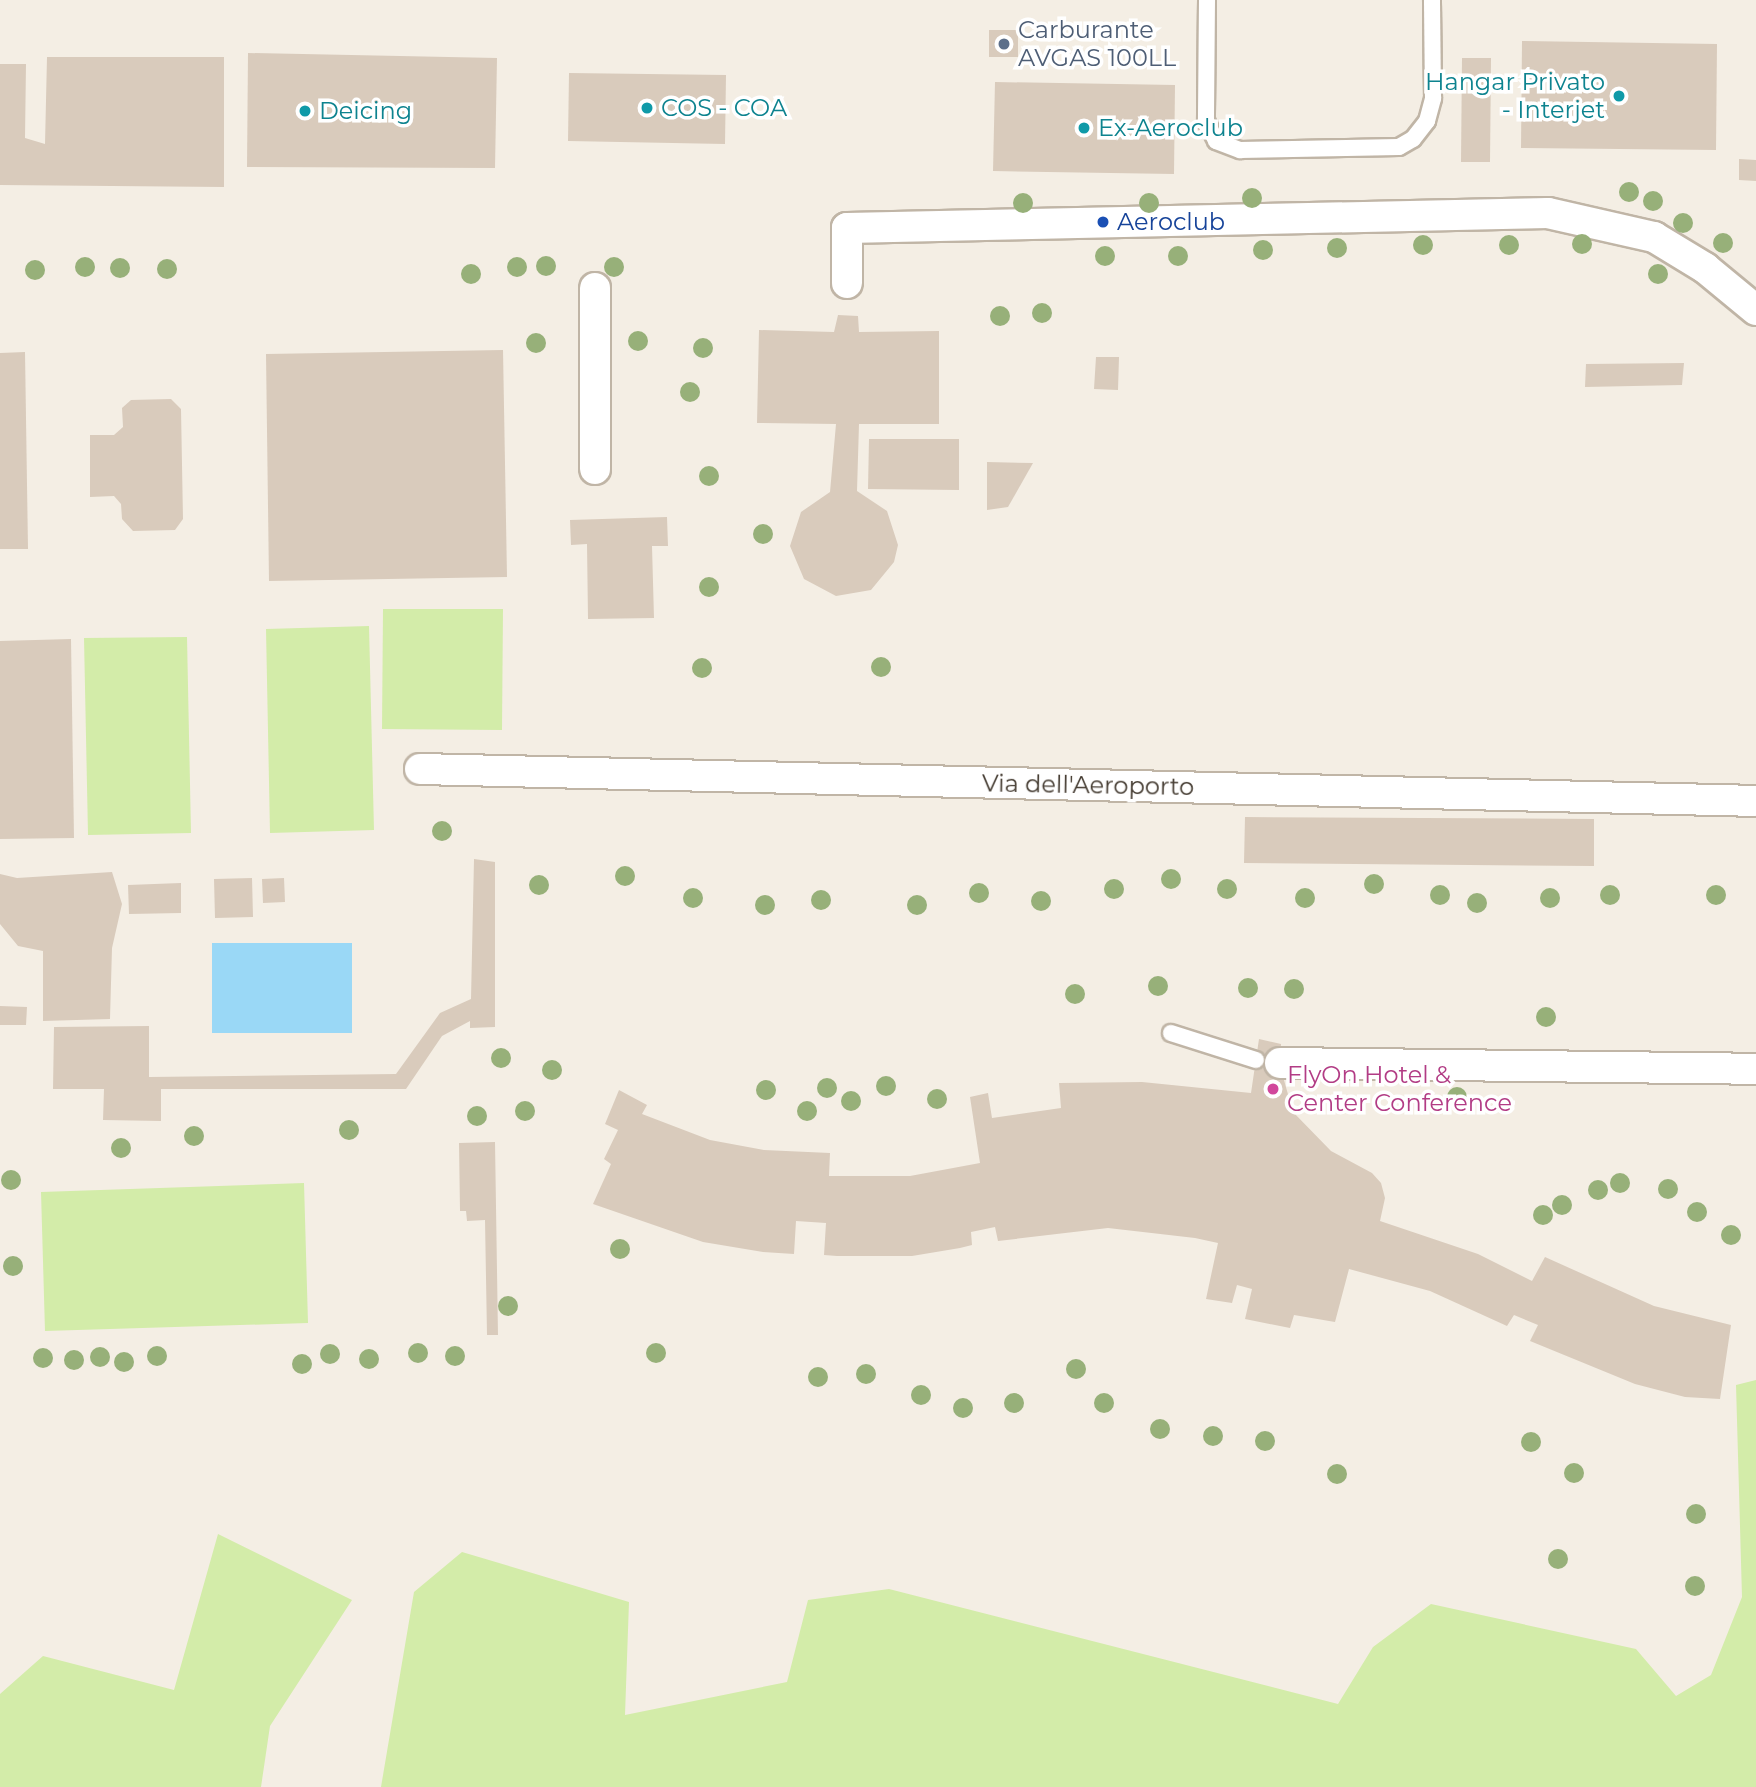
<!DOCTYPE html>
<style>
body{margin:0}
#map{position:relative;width:1756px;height:1787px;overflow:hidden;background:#f4eee4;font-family:Montserrat,sans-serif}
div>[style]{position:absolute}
.green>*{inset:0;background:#d3eca9}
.water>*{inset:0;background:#9ad8f6}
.building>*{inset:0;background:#d9cbbc}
.roads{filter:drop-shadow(2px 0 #c0b5a6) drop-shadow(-2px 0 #c0b5a6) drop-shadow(0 2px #c0b5a6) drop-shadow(0 -2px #c0b5a6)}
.lane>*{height:16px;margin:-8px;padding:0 8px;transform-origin:8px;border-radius:8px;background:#fff}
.street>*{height:30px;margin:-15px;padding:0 15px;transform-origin:15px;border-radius:15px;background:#fff}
.trees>*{width:20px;height:20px;margin:-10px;border-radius:50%;background:#97b079}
.dots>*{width:19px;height:19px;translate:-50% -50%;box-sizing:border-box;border:4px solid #fff;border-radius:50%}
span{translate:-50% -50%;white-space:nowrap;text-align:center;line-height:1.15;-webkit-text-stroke:7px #fff;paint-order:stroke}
.service-label{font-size:24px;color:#4e5e75}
.left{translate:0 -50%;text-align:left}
.culture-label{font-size:24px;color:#0d838f}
.right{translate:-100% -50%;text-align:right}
.transit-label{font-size:24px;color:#164399}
.street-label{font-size:24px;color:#463d33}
.hotel-label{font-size:24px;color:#b23c85}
</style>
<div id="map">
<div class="green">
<i style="clip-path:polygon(383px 609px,503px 609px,502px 730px,382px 729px)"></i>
<i style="clip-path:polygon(369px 626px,374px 830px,270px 833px,266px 629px)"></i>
<i style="clip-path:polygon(187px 637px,191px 833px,88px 835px,84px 638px)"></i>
<i style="clip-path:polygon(304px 1183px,308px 1323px,45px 1331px,41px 1192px)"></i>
<i style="clip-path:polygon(1756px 1380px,1756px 1787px,381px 1787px,414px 1592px,462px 1552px,629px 1602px,625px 1715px,787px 1682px,808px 1600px,889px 1589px,1338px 1704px,1373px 1647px,1431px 1604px,1636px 1649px,1676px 1696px,1711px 1675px,1742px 1597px,1736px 1385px)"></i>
<i style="clip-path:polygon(218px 1534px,352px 1600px,270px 1726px,261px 1787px,0 1787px,0 1694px,43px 1656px,174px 1690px)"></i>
</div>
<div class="water">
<i style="clip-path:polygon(212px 943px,352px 943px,352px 1033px,212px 1033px)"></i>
</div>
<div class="building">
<i style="clip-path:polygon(989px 30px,1018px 30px,1018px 57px,989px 57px)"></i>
<i style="clip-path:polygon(1522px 41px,1717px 44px,1716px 150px,1521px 148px)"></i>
<i style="clip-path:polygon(248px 53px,497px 58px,495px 168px,247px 167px)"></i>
<i style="clip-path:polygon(47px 57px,224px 57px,224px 187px,0 185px,0 64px,26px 64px,25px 138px,45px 144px)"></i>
<i style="clip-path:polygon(1462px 58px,1491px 58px,1490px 162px,1461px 162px)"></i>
<i style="clip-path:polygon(569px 73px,726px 75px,725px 144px,568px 141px)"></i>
<i style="clip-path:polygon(995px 82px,1175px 85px,1174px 174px,993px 171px)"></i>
<i style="clip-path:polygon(1739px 159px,1756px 160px,1756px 181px,1739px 180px)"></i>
<i style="clip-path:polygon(838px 315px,858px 316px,859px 332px,939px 331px,939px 424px,859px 424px,857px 491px,887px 511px,898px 545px,894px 562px,871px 590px,836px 596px,804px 579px,790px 546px,801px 512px,830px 492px,836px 424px,757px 423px,759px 330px,834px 332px)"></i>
<i style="clip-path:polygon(503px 350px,507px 577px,269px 581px,266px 354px)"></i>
<i style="clip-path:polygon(25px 352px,28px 549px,0 549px,0 353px)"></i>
<i style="clip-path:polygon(1096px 357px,1119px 357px,1118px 390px,1094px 389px)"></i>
<i style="clip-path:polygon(1684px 363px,1682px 385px,1585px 387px,1586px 364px)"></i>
<i style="clip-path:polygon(171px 399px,181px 409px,183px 519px,175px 530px,133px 531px,122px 519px,121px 504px,114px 496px,90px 497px,90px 435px,114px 435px,123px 427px,122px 408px,131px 400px)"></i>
<i style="clip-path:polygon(869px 439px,959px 439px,959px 490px,868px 489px)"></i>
<i style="clip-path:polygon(987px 462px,1033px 463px,1008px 507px,987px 510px)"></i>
<i style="clip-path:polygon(667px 517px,668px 546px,652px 546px,654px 618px,588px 619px,587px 544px,571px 545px,570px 520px)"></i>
<i style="clip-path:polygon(71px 639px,74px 838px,0 839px,0 641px)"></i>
<i style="clip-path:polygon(1245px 817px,1594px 819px,1594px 866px,1244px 863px)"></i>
<i style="clip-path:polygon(474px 859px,495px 862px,495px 1027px,470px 1028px,470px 1021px,442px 1036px,406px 1089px,161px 1089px,161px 1121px,103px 1120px,104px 1089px,53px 1089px,54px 1027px,149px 1026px,149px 1077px,396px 1074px,440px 1013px,471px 999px)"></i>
<i style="clip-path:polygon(112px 872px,122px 904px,112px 948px,110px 1019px,43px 1021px,43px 951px,18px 946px,0 924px,0 874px,17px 878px)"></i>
<i style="clip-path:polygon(252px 878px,253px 917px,215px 918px,214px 879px)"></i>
<i style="clip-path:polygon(284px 878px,285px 902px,263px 903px,262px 879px)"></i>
<i style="clip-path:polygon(181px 883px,181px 913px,129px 914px,128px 885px)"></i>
<i style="clip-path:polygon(0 1006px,27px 1007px,26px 1025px,0 1025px)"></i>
<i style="clip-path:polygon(1259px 1039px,1281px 1044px,1280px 1066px,1293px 1112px,1331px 1151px,1372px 1173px,1381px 1183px,1385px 1198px,1380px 1221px,1478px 1254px,1532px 1281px,1545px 1257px,1654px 1306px,1731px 1325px,1720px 1399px,1685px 1397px,1635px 1384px,1530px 1341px,1538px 1325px,1514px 1315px,1507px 1326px,1430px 1291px,1349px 1269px,1335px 1322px,1294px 1315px,1290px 1328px,1245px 1319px,1252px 1289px,1237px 1285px,1232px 1303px,1206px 1299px,1218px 1243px,1195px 1238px,1108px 1228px,998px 1241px,995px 1227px,971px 1232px,972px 1245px,960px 1248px,912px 1256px,837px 1256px,824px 1255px,826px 1223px,796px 1221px,794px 1254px,763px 1252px,703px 1242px,593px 1204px,611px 1164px,604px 1159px,618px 1130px,605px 1124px,619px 1090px,647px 1105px,642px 1114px,710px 1140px,764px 1150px,830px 1153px,829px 1176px,910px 1176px,980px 1163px,970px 1097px,988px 1093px,992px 1118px,1061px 1108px,1059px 1083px,1142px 1082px,1251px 1093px)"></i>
<i style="clip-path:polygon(495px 1142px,498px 1335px,487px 1335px,485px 1220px,467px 1221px,466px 1211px,460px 1211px,459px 1143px)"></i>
</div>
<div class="roads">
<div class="lane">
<i style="left:1207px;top:0;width:121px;rotate:90.5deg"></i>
<i style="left:1206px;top:121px;width:22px;rotate:63deg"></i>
<i style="left:1216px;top:141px;width:26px;rotate:21deg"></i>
<i style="left:1240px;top:150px;width:159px;rotate:-1.1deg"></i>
<i style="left:1399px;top:147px;width:16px;rotate:-30deg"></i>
<i style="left:1413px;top:139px;width:23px;rotate:-52deg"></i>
<i style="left:1427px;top:121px;width:24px;rotate:-75deg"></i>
<i style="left:1433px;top:98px;width:98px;rotate:-90.6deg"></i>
<i style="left:1171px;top:1033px;width:89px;rotate:17.6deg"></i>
</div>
<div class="street">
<i style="left:847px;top:283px;width:55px;rotate:-90deg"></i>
<i style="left:847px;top:228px;width:701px;rotate:-1.23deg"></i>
<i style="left:1548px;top:213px;width:109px;rotate:12.8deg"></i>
<i style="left:1654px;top:237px;width:60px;rotate:31.3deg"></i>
<i style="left:1705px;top:268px;width:66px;rotate:39.5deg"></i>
<i style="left:595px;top:288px;width:181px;rotate:90deg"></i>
<i style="left:420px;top:769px;width:1336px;rotate:1.37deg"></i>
<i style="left:1280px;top:1063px;width:476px;rotate:0.7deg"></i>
</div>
</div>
<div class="trees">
<i style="left:1629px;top:192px"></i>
<i style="left:1252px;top:198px"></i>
<i style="left:1653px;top:201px"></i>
<i style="left:1023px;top:203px"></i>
<i style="left:1149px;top:203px"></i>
<i style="left:1683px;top:223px"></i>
<i style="left:1723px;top:243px"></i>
<i style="left:1582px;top:244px"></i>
<i style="left:1423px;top:245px"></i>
<i style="left:1509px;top:245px"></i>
<i style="left:1337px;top:248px"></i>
<i style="left:1263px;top:250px"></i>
<i style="left:1105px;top:256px"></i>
<i style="left:1178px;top:256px"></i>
<i style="left:546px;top:266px"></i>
<i style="left:85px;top:267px"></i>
<i style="left:517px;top:267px"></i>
<i style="left:614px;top:267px"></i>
<i style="left:120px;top:268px"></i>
<i style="left:167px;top:269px"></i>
<i style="left:35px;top:270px"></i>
<i style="left:471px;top:274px"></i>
<i style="left:1658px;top:274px"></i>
<i style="left:1042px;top:313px"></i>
<i style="left:1000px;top:316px"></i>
<i style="left:638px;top:341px"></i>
<i style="left:536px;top:343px"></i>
<i style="left:703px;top:348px"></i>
<i style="left:690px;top:392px"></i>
<i style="left:709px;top:476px"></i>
<i style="left:763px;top:534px"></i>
<i style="left:709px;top:587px"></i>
<i style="left:881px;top:667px"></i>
<i style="left:702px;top:668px"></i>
<i style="left:442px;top:831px"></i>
<i style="left:625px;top:876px"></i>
<i style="left:1171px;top:879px"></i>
<i style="left:1374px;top:884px"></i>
<i style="left:539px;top:885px"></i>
<i style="left:1114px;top:889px"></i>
<i style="left:1227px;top:889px"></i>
<i style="left:979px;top:893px"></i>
<i style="left:1440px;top:895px"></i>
<i style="left:1610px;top:895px"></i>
<i style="left:1716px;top:895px"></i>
<i style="left:693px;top:898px"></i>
<i style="left:1305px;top:898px"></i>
<i style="left:1550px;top:898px"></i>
<i style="left:821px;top:900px"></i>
<i style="left:1041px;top:901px"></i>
<i style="left:1477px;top:903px"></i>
<i style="left:765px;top:905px"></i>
<i style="left:917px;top:905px"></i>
<i style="left:1158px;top:986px"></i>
<i style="left:1248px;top:988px"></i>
<i style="left:1294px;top:989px"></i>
<i style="left:1075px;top:994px"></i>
<i style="left:1546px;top:1017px"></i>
<i style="left:501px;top:1058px"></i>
<i style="left:552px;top:1070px"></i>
<i style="left:886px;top:1086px"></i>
<i style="left:827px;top:1088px"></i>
<i style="left:766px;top:1090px"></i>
<i style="left:1457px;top:1097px"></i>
<i style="left:937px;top:1099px"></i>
<i style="left:851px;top:1101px"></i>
<i style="left:525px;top:1111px"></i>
<i style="left:807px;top:1111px"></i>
<i style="left:477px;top:1116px"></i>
<i style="left:349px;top:1130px"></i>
<i style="left:194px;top:1136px"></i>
<i style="left:121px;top:1148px"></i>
<i style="left:11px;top:1180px"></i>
<i style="left:1620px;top:1183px"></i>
<i style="left:1668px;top:1189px"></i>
<i style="left:1598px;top:1190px"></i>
<i style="left:1562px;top:1205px"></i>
<i style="left:1697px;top:1212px"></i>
<i style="left:1543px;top:1215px"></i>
<i style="left:1731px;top:1235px"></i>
<i style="left:620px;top:1249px"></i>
<i style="left:13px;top:1266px"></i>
<i style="left:508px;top:1306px"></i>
<i style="left:418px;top:1353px"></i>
<i style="left:656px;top:1353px"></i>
<i style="left:330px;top:1354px"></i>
<i style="left:157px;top:1356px"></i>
<i style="left:455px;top:1356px"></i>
<i style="left:100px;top:1357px"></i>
<i style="left:43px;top:1358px"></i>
<i style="left:369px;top:1359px"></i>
<i style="left:74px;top:1360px"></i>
<i style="left:124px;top:1362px"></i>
<i style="left:302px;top:1364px"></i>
<i style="left:1076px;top:1369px"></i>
<i style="left:866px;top:1374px"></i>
<i style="left:818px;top:1377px"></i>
<i style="left:921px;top:1395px"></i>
<i style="left:1014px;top:1403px"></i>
<i style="left:1104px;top:1403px"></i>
<i style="left:963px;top:1408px"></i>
<i style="left:1160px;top:1429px"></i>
<i style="left:1213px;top:1436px"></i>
<i style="left:1265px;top:1441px"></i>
<i style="left:1531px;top:1442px"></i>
<i style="left:1574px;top:1473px"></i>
<i style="left:1337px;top:1474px"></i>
<i style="left:1696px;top:1514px"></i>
<i style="left:1558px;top:1559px"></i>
<i style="left:1695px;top:1586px"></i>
</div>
<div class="dots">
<i style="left:1004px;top:44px;background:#5c6f8a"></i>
<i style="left:1619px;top:96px;background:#0f9aa8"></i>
<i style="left:647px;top:108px;background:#0f9aa8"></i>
<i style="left:305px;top:111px;background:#0f9aa8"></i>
<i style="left:1084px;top:128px;background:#0f9aa8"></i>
<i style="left:1103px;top:222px;background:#1a4fb4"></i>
<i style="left:1273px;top:1089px;background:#d1479c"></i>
</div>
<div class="service-label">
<span class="left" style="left:1018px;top:44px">Carburante<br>AVGAS 100LL</span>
</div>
<div class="culture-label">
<span class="right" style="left:1605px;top:96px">Hangar Privato<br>- Interjet</span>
<span class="left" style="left:661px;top:108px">COS - COA</span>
<span class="left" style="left:319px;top:111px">Deicing</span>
<span class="left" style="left:1098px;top:128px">Ex-Aeroclub</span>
</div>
<div class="transit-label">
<span class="left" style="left:1117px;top:222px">Aeroclub</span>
</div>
<div class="street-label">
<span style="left:1088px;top:785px;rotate:1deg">Via dell'Aeroporto</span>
</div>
<div class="hotel-label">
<span class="left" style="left:1287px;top:1089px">FlyOn Hotel &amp;<br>Center Conference</span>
</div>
</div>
